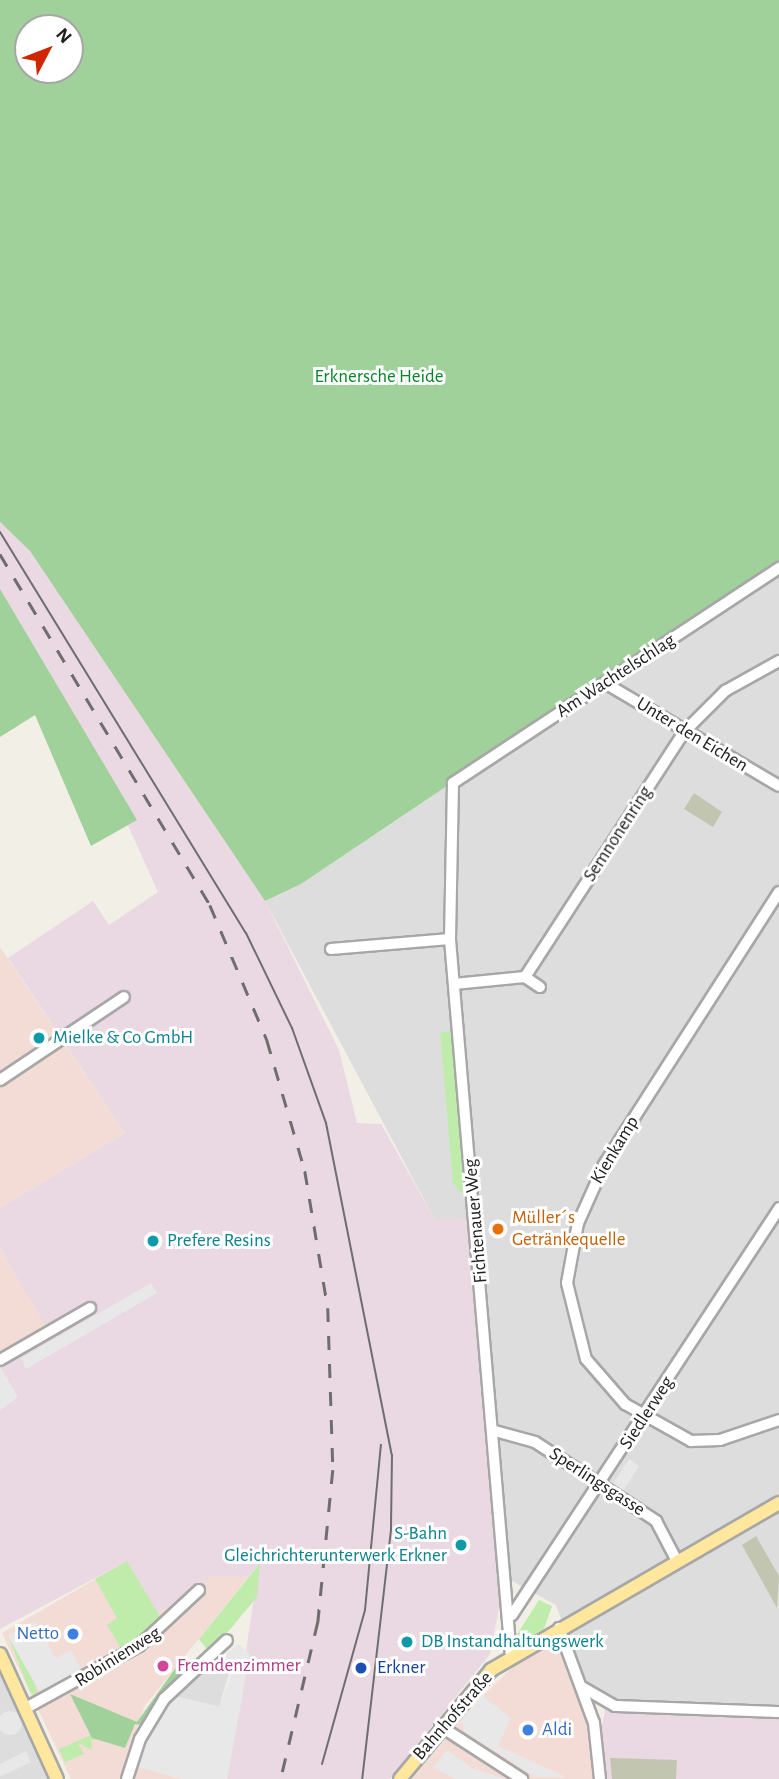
<!DOCTYPE html>
<meta charset="utf-8">
<style>
body{margin:0}
#map{position:relative;width:779px;height:1779px;overflow:hidden;background:#f1efe6;font-family:"Alegreya Sans",sans-serif}
div>[style]{position:absolute}
.residential>*{inset:0;background:#dedddd}
.commercial>*{inset:0;background:#f2dcd5}
.industrial>*{inset:0;background:#ead8e3}
.construction>*{inset:0;background:#c2c6b1}
.grass>*{inset:0;background:#bfecab}
.forest>*{inset:0;background:#a0d19a}
.parking>*{inset:0;background:#e8e8e8}
.round{border-radius:50%}
.roads{filter:drop-shadow(2px 0 #a7a7a7) drop-shadow(-2px 0 #a7a7a7) drop-shadow(0 2px #a7a7a7) drop-shadow(0 -2px #a7a7a7)}
.minor>*{height:10px;margin:-5px;padding:0 5px;transform-origin:5px;border-radius:5px;background:#fff}
.major>*{height:12px;margin:-6px;padding:0 6px;transform-origin:6px;border-radius:6px;background:#ffe79d}
.tram>*{height:2px;margin:-1px;padding:0 1px;transform-origin:1px;border-radius:1px;background:#6e6e6e}
.rail>*{height:2.5px;margin-top:-1.25px;transform-origin:0;background:repeating-linear-gradient(90deg,#6e6e6e 0 14px,transparent 0 28px)}
.dots>*{width:19px;height:19px;translate:-50% -50%;box-sizing:border-box;border:4px solid #fff;border-radius:50%}
span{translate:-50% -50%;white-space:nowrap;text-align:center;line-height:1.15;-webkit-text-stroke:6px #fff;paint-order:stroke}
.park-label{font-size:19px;color:#088429}
.street-label{font-size:19px;color:#202020}
.culture-label{font-size:19px;color:#0d838f}
.left{translate:0 -50%;text-align:left}
.right{translate:-100% -50%;text-align:right}
.food-label{font-size:19px;color:#c56008}
.shop-label{font-size:19px;color:#366cbe}
.hotel-label{font-size:19px;color:#b23c85}
.transit-label{font-size:19px;color:#164399}
.north{position:absolute;left:14px;top:14px;width:70px;height:70px;box-sizing:border-box;background:#fff;border:2px solid #a6a6a6;border-radius:50%;rotate:48deg;font-size:19px;font-weight:700;line-height:28px;text-align:center;color:#202020}
.north::after{content:'';display:block;margin:auto;width:24px;height:32px;background:#d02600;clip-path:polygon(50% 0,100% 100%,50% 72%,0 100%)}
</style>
<div id="map">
<div class="residential">
<i style="clip-path:polygon(779px 563px,779px 1719px,605px 1710px,581px 1675px,556px 1605px,505px 1577px,435px 1220px,265px 901px,301px 884px)"></i>
<i style="clip-path:polygon(220px 1650px,232px 1663px,219px 1707px,175px 1696px)"></i>
<i style="clip-path:polygon(0 1666px,52px 1779px,0 1779px)"></i>
</div>
<div class="commercial">
<i style="clip-path:polygon(0 947px,125px 1133px,0 1208px)"></i>
<i style="clip-path:polygon(0 1248px,50px 1331px,0 1360px)"></i>
<i style="clip-path:polygon(127px 1561px,157px 1610px,178px 1604px,212px 1576px,249px 1576px,144px 1707px,121px 1779px,71px 1779px,2px 1633px)"></i>
<i style="clip-path:polygon(558px 1641px,599px 1742px,602px 1779px,412px 1779px,483px 1696px,517px 1663px)"></i>
<i style="clip-path:polygon(136px 1766px,183px 1779px,132px 1779px)"></i>
</div>
<div class="industrial">
<i style="clip-path:polygon(0 522px,30px 551px,265px 901px,339px 1050px,357px 1123px,381px 1124px,435px 1220px,473px 1218px,505px 1577px,490px 1654px,390px 1779px,227px 1779px,259px 1564px,249px 1576px,212px 1576px,178px 1604px,157px 1611px,127px 1561px,0 1629px,0 1360px,49px 1331px,0 1248px,0 1208px,125px 1133px,8px 958px,93px 901px,109px 925px,158px 892px,105px 774px,0 601px)"></i>
<i style="clip-path:polygon(615px 1707px,779px 1719px,779px 1779px,602px 1779px,599px 1742px,605px 1710px)"></i>
</div>
<div class="construction">
<i style="clip-path:polygon(694px 793px,722px 812px,713px 827px,684px 809px)"></i>
<i style="clip-path:polygon(756px 1536px,779px 1576px,777px 1608px,742px 1545px)"></i>
<i style="clip-path:polygon(610px 1758px,677px 1760px,676px 1779px,612px 1779px)"></i>
</div>
<div class="grass">
<i style="clip-path:polygon(454px 1031px,469px 1191px,461px 1192px,453px 1183px,440px 1032px)"></i>
<i style="clip-path:polygon(127px 1561px,162px 1620px,121px 1648px,107px 1625px,117px 1618px,95px 1579px)"></i>
<i style="clip-path:polygon(260px 1563px,257px 1597px,210px 1653px,199px 1639px)"></i>
<i style="clip-path:polygon(539px 1600px,552px 1606px,544px 1629px,519px 1643px,516px 1636px)"></i>
<i style="clip-path:polygon(8px 1636px,34px 1682px,38px 1696px,30px 1692px)"></i>
<i style="clip-path:polygon(91px 1735px,97px 1739px,91px 1740px,92px 1750px,78px 1743px,84px 1754px,65px 1762px,59px 1749px)"></i>
</div>
<div class="forest">
<i style="clip-path:polygon(evenodd,0 0,779px 0,779px 563px,301px 884px,265px 901px,30px 551px,0 522px,0 0,28px 28px,70px 28px,70px 70px,28px 70px,28px 28px)"></i>
<i style="clip-path:polygon(0 589px,137px 820px,91px 846px,35px 715px,0 737px)"></i>
<i style="clip-path:polygon(177px 1666px,183px 1672px,140px 1725px,135px 1724px,125px 1748px,92px 1738px,70px 1694px,137px 1722px)"></i>
</div>
<div class="parking">
<i style="clip-path:polygon(151px 1283px,157px 1293px,26px 1369px,21px 1358px)"></i>
<i style="clip-path:polygon(0 1366px,18px 1397px,0 1410px)"></i>
<i style="clip-path:polygon(629px 1459px,639px 1466px,623px 1491px,613px 1484px)"></i>
<i style="clip-path:polygon(35px 1621px,56px 1658px,71px 1650px,82px 1671px,41px 1694px,8px 1636px)"></i>
<i style="clip-path:polygon(239px 1644px,250px 1654px,227px 1779px,183px 1779px,136px 1766px,149px 1731px,175px 1696px,219px 1707px,231px 1675px,225px 1655px)"></i>
<i style="clip-path:polygon(483px 1696px,511px 1718px,498px 1746px,566px 1777px,535px 1777px,464px 1731px,462px 1722px)"></i>
<i class="round" style="left:-2px;top:1711px;width:24px;height:24px"></i>
<i style="clip-path:polygon(447px 1750px,472px 1768px,505px 1779px,456px 1779px,433px 1768px)"></i>
<i style="clip-path:polygon(26px 1751px,31px 1762px,0 1777px,0 1764px)"></i>
</div>
<div class="roads">
<div class="minor">
<i style="left:605px;top:683px;width:202px;rotate:30.6deg"></i>
<i style="left:779px;top:892px;width:324px;rotate:122.7deg"></i>
<i style="left:604px;top:1165px;width:64px;rotate:114.1deg"></i>
<i style="left:578px;top:1223px;width:61px;rotate:100.4deg"></i>
<i style="left:567px;top:1283px;width:78px;rotate:76deg"></i>
<i style="left:586px;top:1359px;width:60px;rotate:49.1deg"></i>
<i style="left:625px;top:1404px;width:76px;rotate:29.3deg"></i>
<i style="left:691px;top:1441px;width:29px;rotate:-2deg"></i>
<i style="left:720px;top:1440px;width:62px;rotate:-18.7deg"></i>
<i style="left:331px;top:949px;width:119px;rotate:-4.8deg"></i>
<i style="left:525px;top:977px;width:18px;rotate:34deg"></i>
<i style="left:454px;top:984px;width:71px;rotate:-5.6deg"></i>
<i style="left:525px;top:977px;width:293px;rotate:-57deg"></i>
<i style="left:685px;top:731px;width:57px;rotate:-45deg"></i>
<i style="left:725px;top:691px;width:62px;rotate:-29.1deg"></i>
<i style="left:0;top:1080px;width:149px;rotate:-33.8deg"></i>
<i style="left:0;top:1360px;width:104px;rotate:-30deg"></i>
<i style="left:495px;top:1431px;width:41px;rotate:15.4deg"></i>
<i style="left:535px;top:1442px;width:145px;rotate:33.1deg"></i>
<i style="left:656px;top:1521px;width:45px;rotate:62.3deg"></i>
<i style="left:512px;top:1615px;width:487px;rotate:-56.7deg"></i>
<i style="left:559px;top:1628px;width:101px;rotate:69.8deg"></i>
<i style="left:594px;top:1723px;width:56px;rotate:83.9deg"></i>
<i style="left:511px;top:1657px;width:721px;rotate:-94.86deg"></i>
<i style="left:450px;top:939px;width:156px;rotate:-88.9deg"></i>
<i style="left:453px;top:783px;width:391px;rotate:-33.4deg"></i>
<i style="left:582px;top:1687px;width:38px;rotate:30deg"></i>
<i style="left:615px;top:1706px;width:164px;rotate:2.1deg"></i>
<i style="left:26px;top:1708px;width:129px;rotate:-28.8deg"></i>
<i style="left:139px;top:1646px;width:82px;rotate:-43deg"></i>
<i style="left:440px;top:1726px;width:98px;rotate:32.9deg"></i>
<i style="left:127px;top:1779px;width:42px;rotate:-72deg"></i>
<i style="left:140px;top:1739px;width:47px;rotate:-59deg"></i>
<i style="left:164px;top:1699px;width:86px;rotate:-43.1deg"></i>
</div>
<div class="major">
<i style="left:0;top:1654px;width:137px;rotate:65.5deg"></i>
<i style="left:400px;top:1779px;width:142px;rotate:-50.1deg"></i>
<i style="left:491px;top:1670px;width:333px;rotate:-30.1deg"></i>
</div>
</div>
<div class="tram">
<i style="left:0;top:532px;width:470px;rotate:58.5deg"></i>
<i style="left:246px;top:933px;width:106px;rotate:64.2deg"></i>
<i style="left:292px;top:1028px;width:101px;rotate:70.3deg"></i>
<i style="left:326px;top:1123px;width:338px;rotate:78.8deg"></i>
<i style="left:392px;top:1455px;width:75px;rotate:90.8deg"></i>
<i style="left:391px;top:1530px;width:251px;rotate:96.6deg"></i>
<i style="left:322px;top:1764px;width:160px;rotate:-74.4deg"></i>
<i style="left:365px;top:1610px;width:166px;rotate:-84.5deg"></i>
</div>
<div class="rail">
<i style="left:0;top:554px;width:409px;rotate:59.1deg"></i>
<i style="left:210px;top:905px;width:147px;rotate:67.1deg"></i>
<i style="left:267px;top:1040px;width:136px;rotate:73.8deg"></i>
<i style="left:305px;top:1171px;width:139px;rotate:80.5deg"></i>
<i style="left:328px;top:1308px;width:162px;rotate:88.2deg"></i>
<i style="left:333px;top:1470px;width:153px;rotate:95.6deg"></i>
<i style="left:318px;top:1622px;width:161px;rotate:103.3deg"></i>
</div>
<div class="dots">
<i style="left:39px;top:1038px;background:#0f9aa8"></i>
<i style="left:498px;top:1229px;background:#e8710a"></i>
<i style="left:153px;top:1241px;background:#0f9aa8"></i>
<i style="left:461px;top:1545px;background:#0f9aa8"></i>
<i style="left:73px;top:1634px;background:#3f7fe0"></i>
<i style="left:407px;top:1642px;background:#0f9aa8"></i>
<i style="left:163px;top:1666px;background:#d1479c"></i>
<i style="left:361px;top:1668px;background:#1a4fb4"></i>
<i style="left:528px;top:1730px;background:#3f7fe0"></i>
</div>
<div class="park-label">
<span style="left:379px;top:377px">Erknersche Heide</span>
</div>
<div class="street-label">
<span style="left:616px;top:676px;rotate:-33deg">Am Wachtelschlag</span>
<span style="left:692px;top:735px;rotate:31deg">Unter den Eichen</span>
<span style="left:618px;top:834px;rotate:-57deg">Semnonenring</span>
<span style="left:615px;top:1150px;rotate:-59deg">Kienkamp</span>
<span style="left:476px;top:1221px;rotate:-95deg">Fichtenauer Weg</span>
<span style="left:647px;top:1413px;rotate:-57deg">Siedlerweg</span>
<span style="left:597px;top:1482px;rotate:33deg">Sperlingsgasse</span>
<span style="left:118px;top:1657px;rotate:-32deg">Robinienweg</span>
<span style="left:453px;top:1716px;rotate:-49deg">Bahnhofstraße</span>
</div>
<div class="culture-label">
<span class="left" style="left:53px;top:1038px">Mielke &amp; Co GmbH</span>
<span class="left" style="left:167px;top:1241px">Prefere Resins</span>
<span class="right" style="left:447px;top:1545px">S-Bahn<br>Gleichrichterunterwerk Erkner</span>
<span class="left" style="left:421px;top:1642px">DB Instandhaltungswerk</span>
</div>
<div class="food-label">
<span class="left" style="left:512px;top:1229px">Müller´s<br>Getränkequelle</span>
</div>
<div class="shop-label">
<span class="right" style="left:59px;top:1634px">Netto</span>
<span class="left" style="left:542px;top:1730px">Aldi</span>
</div>
<div class="hotel-label">
<span class="left" style="left:177px;top:1666px">Fremdenzimmer</span>
</div>
<div class="transit-label">
<span class="left" style="left:377px;top:1668px">Erkner</span>
</div>
<div class="north">N</div>
</div>
